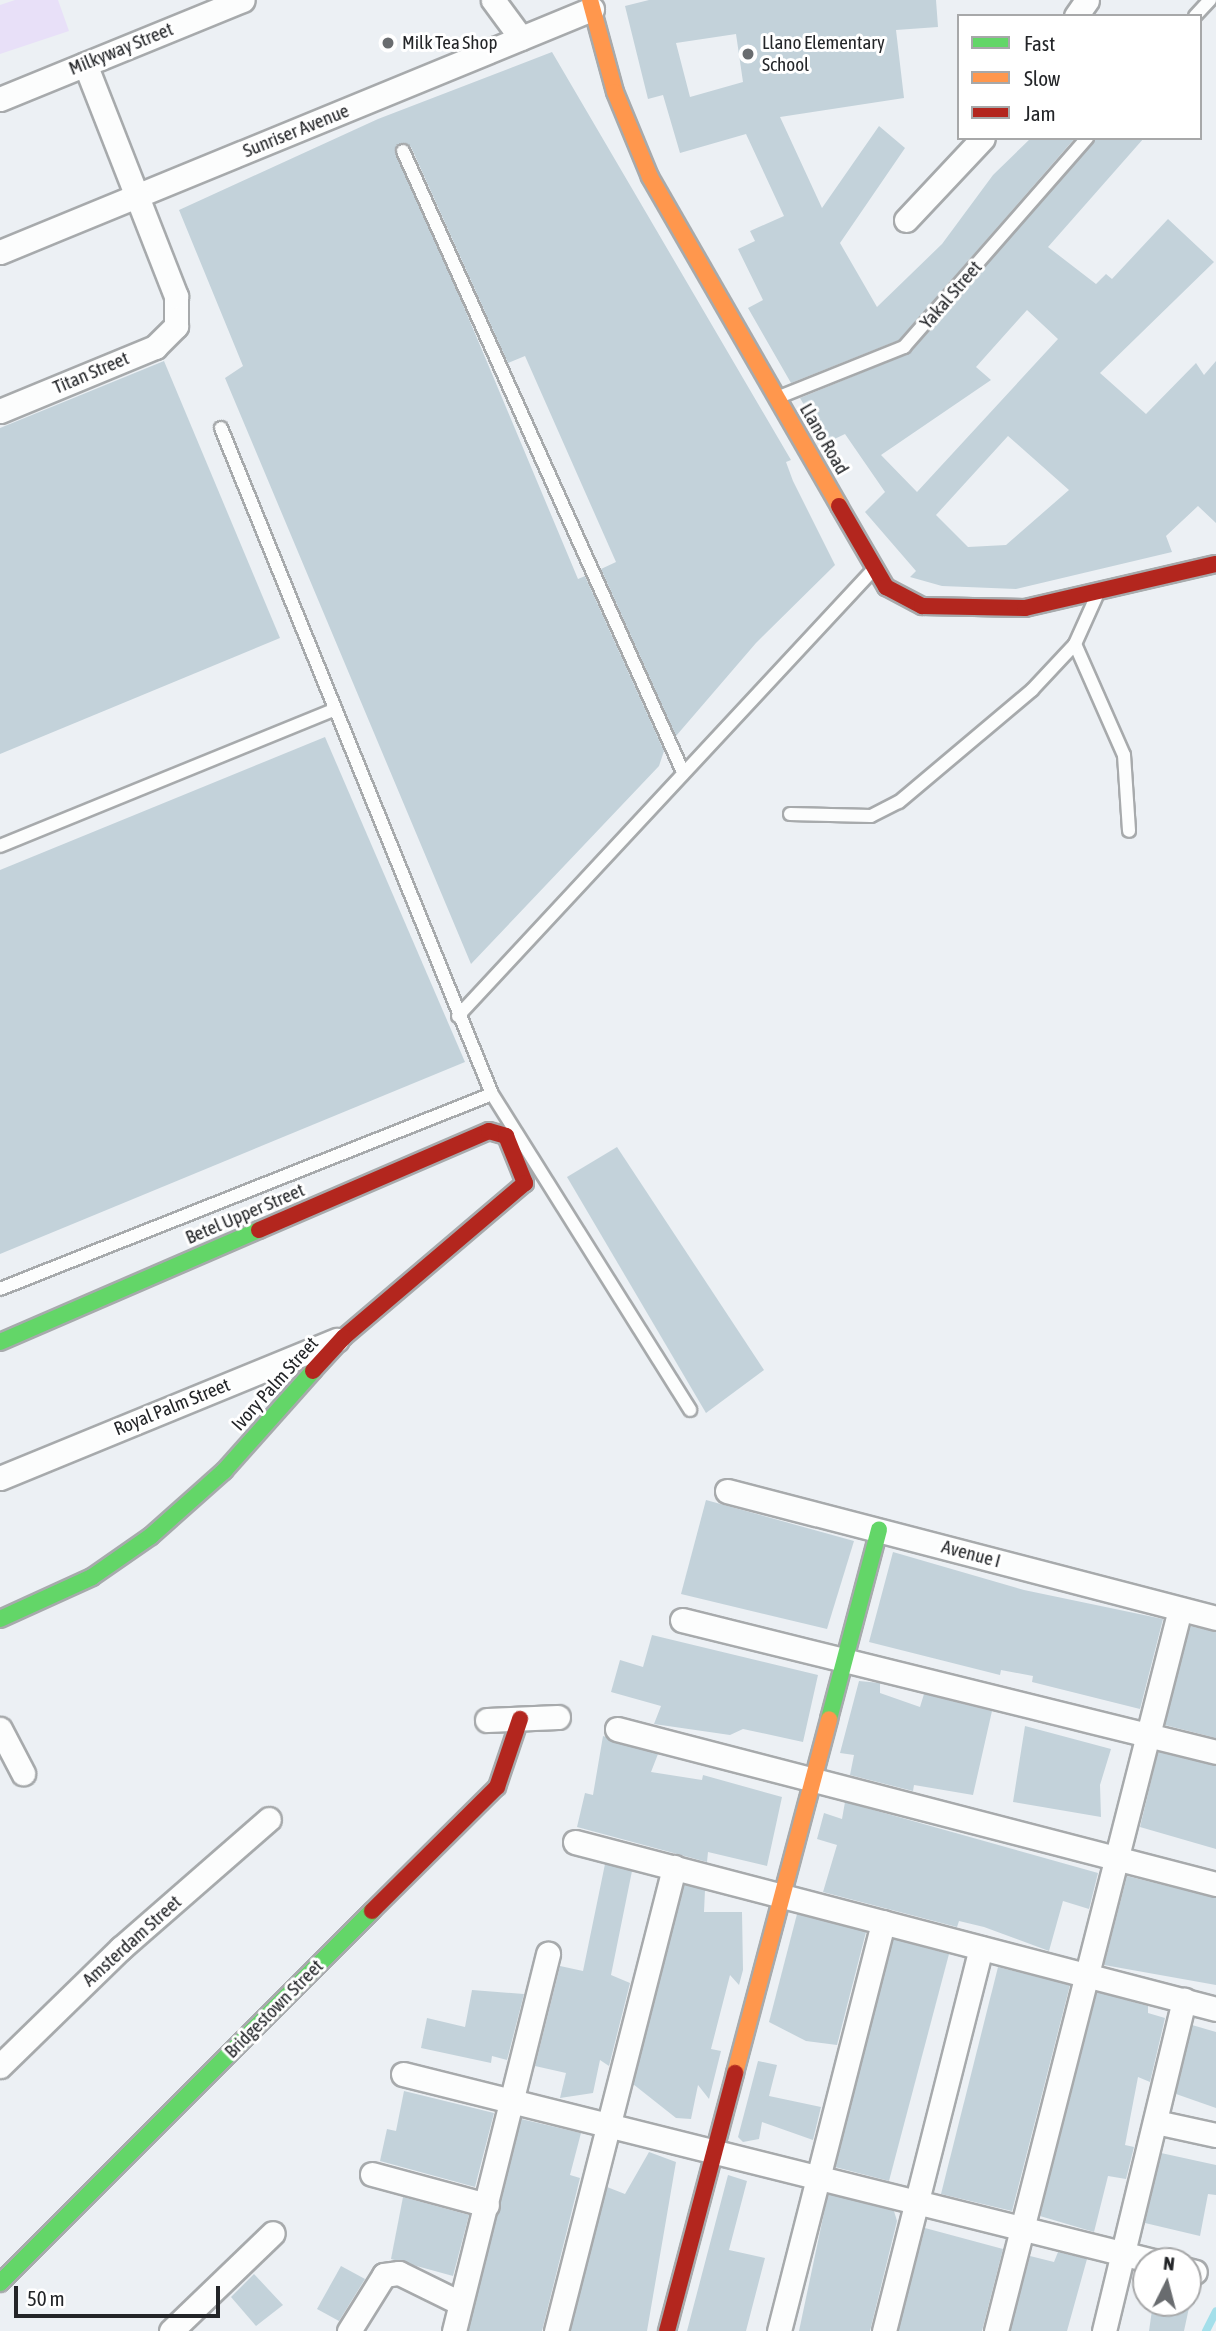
<!DOCTYPE html>
<style>
body{margin:0}
#map{position:relative;width:1216px;height:2331px;overflow:hidden;background:#ecf0f4;font-family:"Asap Condensed",sans-serif}
div>[style]{position:absolute}
.green>*{inset:0;background:#e8e0f8}
.stream>*{height:8px;margin:-4px;padding:0 4px;transform-origin:4px;border-radius:4px;background:#a4dfea}
.building>*{inset:0;background:#c3d2da}
.roads{filter:drop-shadow(2px 0 #a7aaac) drop-shadow(-2px 0 #a7aaac) drop-shadow(0 2px #a7aaac) drop-shadow(0 -2px #a7aaac)}
.lane>*{height:12px;margin:-6px;padding:0 6px;transform-origin:6px;border-radius:6px;background:#fcfdfd}
.street>*{height:23px;margin:-11.5px;padding:0 11.5px;transform-origin:11.5px;border-radius:11.5px;background:#fcfdfd}
.fast>*{height:16px;margin:-8px;padding:0 8px;transform-origin:8px;border-radius:8px;background:#63d668}
.slow>*{height:16px;margin:-8px;padding:0 8px;transform-origin:8px;border-radius:8px;background:#ff974d}
.jam>*{height:16px;margin:-8px;padding:0 8px;transform-origin:8px;border-radius:8px;background:#b3261e}
.dots>*{width:19px;height:19px;translate:-50% -50%;box-sizing:border-box;border:4px solid #fff;border-radius:50%}
span{translate:-50% -50%;white-space:nowrap;text-align:center;line-height:1.15;-webkit-text-stroke:6px #fff;paint-order:stroke}
.poi-label{font-size:19px;color:#232528}
.left{translate:0 -50%;text-align:left}
.street-label{font-size:19px;color:#232528}
.legend{position:absolute;left:957px;top:14px;width:245px;height:126px;box-sizing:border-box;background:#fff;border:2px solid #a7a8a9;margin:0;padding:9px 12px;list-style:none;font-size:21px;color:#232528}
.legend li{display:flex;align-items:center;gap:14px;height:35px}
.legend b{width:35px;border:2px solid #a7a8a9}
.north{position:absolute;left:1132px;top:2247px;width:70px;height:70px;box-sizing:border-box;background:#fff;border:2px solid #a7a8a9;border-radius:50%;rotate:6deg;font-size:19px;font-weight:700;line-height:28px;text-align:center;color:#232528}
.north::after{content:'';display:block;margin:auto;width:24px;height:32px;background:#696c6f;clip-path:polygon(50% 0,100% 100%,50% 72%,0 100%)}
.scale{position:absolute;left:14px;top:2286px;width:206px;height:32px;box-sizing:border-box;border:4px solid #232528;border-top:0;padding-left:9px;font-size:21px;line-height:24px;white-space:nowrap;color:#232528;-webkit-text-stroke:5px #fff;paint-order:stroke}
</style>
<div id="map">
<div class="green">
<i style="clip-path:polygon(15px 0,58px 0,69px 31px,0 54px,0 5px)"></i>
</div>
<div class="stream">
<i style="left:1206px;top:2331px;width:22px;rotate:-63deg"></i>
</div>
<div class="building">
<i style="clip-path:polygon(evenodd,649px 0,936px 0,938px 27px,896px 30px,904px 98px,780px 117px,822px 208px,879px 126px,905px 148px,840px 243px,877px 307px,942px 244px,993px 175px,1031px 138px,1075px 138px,899px 340px,791px 383px,748px 308px,763px 300px,738px 249px,755px 241px,750px 231px,784px 216px,746px 134px,680px 153px,663px 95px,648px 99px,625px 6px,649px 0,736px 34px,743px 82px,690px 97px,676px 43px,736px 34px)"></i>
<i style="clip-path:polygon(552px 52px,791px 460px,786px 462px,793px 481px,835px 565px,756px 643px,676px 736px,601px 569px,616px 562px,525px 356px,508px 363px,411px 147px,396px 145px,578px 579px,585px 576px,664px 751px,659px 766px,471px 964px,225px 378px,243px 366px,179px 210px,378px 119px)"></i>
<i style="clip-path:polygon(evenodd,1096px 138px,1144px 138px,1048px 247px,1096px 284px,1106px 274px,1112px 279px,1168px 219px,1214px 262px,1100px 373px,1146px 414px,1196px 363px,1204px 375px,1216px 361px,1216px 523px,1198px 506px,1166px 536px,1172px 552px,1016px 589px,942px 586px,910px 577px,916px 571px,865px 512px,885px 492px,845px 434px,826px 443px,800px 398px,910px 353px,1096px 138px,1027px 310px,1058px 339px,917px 492px,881px 455px,991px 380px,976px 367px,1027px 310px,1096px 138px,1008px 436px,1069px 490px,1006px 545px,968px 547px,936px 515px,1008px 436px)"></i>
<i style="clip-path:polygon(164px 361px,280px 638px,0 754px,0 428px)"></i>
<i style="clip-path:polygon(325px 737px,465px 1062px,0 1254px,0 870px)"></i>
<i style="clip-path:polygon(617px 1147px,764px 1370px,706px 1413px,567px 1177px)"></i>
<i style="clip-path:polygon(706px 1500px,854px 1541px,827px 1629px,681px 1594px)"></i>
<i style="clip-path:polygon(893px 1552px,1024px 1590px,1163px 1619px,1140px 1709px,1032px 1682px,1033px 1676px,1001px 1670px,1000px 1675px,869px 1642px)"></i>
<i style="clip-path:polygon(1190px 1626px,1216px 1632px,1216px 1738px,1165px 1725px)"></i>
<i style="clip-path:polygon(652px 1635px,818px 1675px,803px 1742px,743px 1729px,730px 1735px,654px 1724px,661px 1706px,611px 1692px,620px 1660px,643px 1667px)"></i>
<i style="clip-path:polygon(859px 1681px,880px 1683px,880px 1693px,920px 1707px,924px 1694px,992px 1711px,973px 1795px,914px 1785px,913px 1791px,850px 1775px,854px 1755px,840px 1753px)"></i>
<i style="clip-path:polygon(1025px 1726px,1111px 1749px,1100px 1785px,1101px 1817px,1013px 1802px)"></i>
<i style="clip-path:polygon(603px 1736px,658px 1754px,651px 1772px,702px 1780px,703px 1775px,782px 1797px,767px 1866px,708px 1852px,707px 1862px,577px 1827px,585px 1793px,593px 1795px)"></i>
<i style="clip-path:polygon(1158px 1752px,1216px 1766px,1216px 1849px,1140px 1827px)"></i>
<i style="clip-path:polygon(845px 1802px,1098px 1873px,1089px 1909px,1063px 1901px,1049px 1951px,984px 1927px,959px 1921px,957px 1927px,823px 1892px,837px 1845px,817px 1839px,824px 1813px,842px 1819px)"></i>
<i style="clip-path:polygon(605px 1864px,632px 1871px,611px 1975px,630px 1983px,609px 2066px,600px 2060px,593px 2093px,560px 2098px,566px 2073px,535px 2066px,560px 1966px,583px 1971px)"></i>
<i style="clip-path:polygon(1127px 1876px,1216px 1898px,1216px 1985px,1104px 1965px)"></i>
<i style="clip-path:polygon(684px 1885px,705px 1890px,704px 1912px,742px 1912px,743px 1970px,739px 1985px,730px 1975px,711px 2049px,721px 2051px,709px 2099px,698px 2085px,691px 2119px,676px 2118px,633px 2084px)"></i>
<i style="clip-path:polygon(797px 1914px,866px 1932px,837px 2045px,806px 2041px,769px 2022px)"></i>
<i style="clip-path:polygon(893px 1939px,949px 1954px,889px 2181px,835px 2167px)"></i>
<i style="clip-path:polygon(998px 1967px,1070px 1985px,1012px 2211px,941px 2194px)"></i>
<i style="clip-path:polygon(472px 1990px,524px 1994px,507px 2060px,492px 2056px,491px 2063px,421px 2048px,427px 2018px,465px 2027px)"></i>
<i style="clip-path:polygon(1097px 1992px,1148px 2006px,1148px 2013px,1165px 2018px,1150px 2082px,1138px 2077px,1125px 2145px,1134px 2147px,1126px 2179px,1108px 2176px,1094px 2232px,1040px 2216px)"></i>
<i style="clip-path:polygon(1192px 2025px,1216px 2032px,1216px 2108px,1176px 2094px)"></i>
<i style="clip-path:polygon(758px 2061px,777px 2065px,769px 2096px,821px 2107px,813px 2140px,762px 2122px,759px 2139px,743px 2142px,738px 2137px)"></i>
<i style="clip-path:polygon(404px 2091px,494px 2113px,475px 2187px,380px 2161px,387px 2129px,396px 2131px)"></i>
<i style="clip-path:polygon(521px 2119px,581px 2133px,570px 2175px,580px 2178px,542px 2331px,468px 2331px)"></i>
<i style="clip-path:polygon(649px 2152px,676px 2162px,647px 2331px,570px 2331px,607px 2187px,625px 2194px)"></i>
<i style="clip-path:polygon(1161px 2153px,1216px 2165px,1216px 2195px,1208px 2194px,1200px 2236px,1145px 2223px)"></i>
<i style="clip-path:polygon(728px 2175px,747px 2181px,729px 2250px,765px 2258px,746px 2331px,687px 2331px)"></i>
<i style="clip-path:polygon(828px 2194px,894px 2211px,897px 2221px,870px 2331px,799px 2331px)"></i>
<i style="clip-path:polygon(403px 2197px,469px 2215px,453px 2276px,391px 2259px)"></i>
<i style="clip-path:polygon(925px 2228px,1003px 2249px,982px 2331px,898px 2331px)"></i>
<i style="clip-path:polygon(1058px 2252px,1087px 2259px,1067px 2331px,1010px 2331px,1030px 2256px,1054px 2262px)"></i>
<i style="clip-path:polygon(341px 2266px,365px 2279px,339px 2321px,317px 2309px)"></i>
<i style="clip-path:polygon(254px 2274px,283px 2305px,256px 2326px,231px 2297px)"></i>
<i style="clip-path:polygon(1153px 2303px,1190px 2303px,1184px 2331px,1149px 2331px)"></i>
</div>
<div class="roads">
<div class="lane">
<i style="left:1195px;top:16px;width:22px;rotate:-47deg"></i>
<i style="left:403px;top:151px;width:681px;rotate:65.73deg"></i>
<i style="left:779px;top:397px;width:135px;rotate:-21.8deg"></i>
<i style="left:904px;top:347px;width:278px;rotate:-48.8deg"></i>
<i style="left:221px;top:428px;width:719px;rotate:67.86deg"></i>
<i style="left:492px;top:1094px;width:373px;rotate:57.9deg"></i>
<i style="left:1075px;top:644px;width:121px;rotate:66.2deg"></i>
<i style="left:1124px;top:755px;width:76px;rotate:86.2deg"></i>
<i style="left:790px;top:814px;width:81px;rotate:1.4deg"></i>
<i style="left:871px;top:816px;width:31px;rotate:-27deg"></i>
<i style="left:899px;top:802px;width:174px;rotate:-40.1deg"></i>
<i style="left:1032px;top:690px;width:63px;rotate:-46.9deg"></i>
<i style="left:1075px;top:644px;width:54px;rotate:-65.8deg"></i>
<i style="left:0;top:846px;width:362px;rotate:-22.2deg"></i>
<i style="left:458px;top:1016px;width:609px;rotate:-47.06deg"></i>
<i style="left:0;top:1289px;width:529px;rotate:-21.62deg"></i>
</div>
<div class="street">
<i style="left:493px;top:0;width:47px;rotate:53.6deg"></i>
<i style="left:1076px;top:16px;width:19px;rotate:-55deg"></i>
<i style="left:0;top:99px;width:262px;rotate:-22.2deg"></i>
<i style="left:906px;top:220px;width:112px;rotate:-46.8deg"></i>
<i style="left:0;top:252px;width:640px;rotate:-22.32deg"></i>
<i style="left:0;top:411px;width:168px;rotate:-22.4deg"></i>
<i style="left:155px;top:347px;width:30px;rotate:-45deg"></i>
<i style="left:176px;top:326px;width:30px;rotate:-90deg"></i>
<i style="left:176px;top:296px;width:249px;rotate:-111.4deg"></i>
<i style="left:0;top:1478px;width:364px;rotate:-22.3deg"></i>
<i style="left:727px;top:1491px;width:505px;rotate:14.56deg"></i>
<i style="left:682px;top:1620px;width:550px;rotate:13.88deg"></i>
<i style="left:487px;top:1720px;width:71px;rotate:-2.4deg"></i>
<i style="left:0;top:1729px;width:50px;rotate:62.4deg"></i>
<i style="left:617px;top:1729px;width:619px;rotate:14.51deg"></i>
<i style="left:575px;top:1842px;width:662px;rotate:14.6deg"></i>
<i style="left:0;top:2066px;width:169px;rotate:-44.3deg"></i>
<i style="left:121px;top:1948px;width:196px;rotate:-41.1deg"></i>
<i style="left:403px;top:2074px;width:773px;rotate:14deg"></i>
<i style="left:1156px;top:2122px;width:61px;rotate:12.2deg"></i>
<i style="left:372px;top:2174px;width:119px;rotate:15.1deg"></i>
<i style="left:1188px;top:2270px;width:7px;rotate:16deg"></i>
<i style="left:171px;top:2331px;width:141px;rotate:-43.9deg"></i>
<i style="left:349px;top:2331px;width:66px;rotate:-58deg"></i>
<i style="left:384px;top:2275px;width:15px;rotate:-8deg"></i>
<i style="left:399px;top:2273px;width:68px;rotate:26.2deg"></i>
<i style="left:454px;top:2331px;width:389px;rotate:-76deg"></i>
<i style="left:556px;top:2331px;width:479px;rotate:-75.7deg"></i>
<i style="left:779px;top:2331px;width:422px;rotate:-75.7deg"></i>
<i style="left:884px;top:2331px;width:395px;rotate:-75.8deg"></i>
<i style="left:996px;top:2331px;width:745px;rotate:-75.7deg"></i>
<i style="left:1104px;top:2331px;width:341px;rotate:-76.4deg"></i>
</div>
<div class="fast">
<i style="left:0;top:1342px;width:282px;rotate:-23.4deg"></i>
<i style="left:0;top:1619px;width:101px;rotate:-24.5deg"></i>
<i style="left:92px;top:1577px;width:72px;rotate:-34.8deg"></i>
<i style="left:151px;top:1536px;width:98px;rotate:-41.7deg"></i>
<i style="left:224px;top:1471px;width:134px;rotate:-48.3deg"></i>
<i style="left:829px;top:1719px;width:196px;rotate:-75.2deg"></i>
<i style="left:0;top:2283px;width:526px;rotate:-45deg"></i>
</div>
<div class="slow">
<i style="left:590px;top:0;width:95px;rotate:74.8deg"></i>
<i style="left:615px;top:92px;width:92px;rotate:67.6deg"></i>
<i style="left:650px;top:177px;width:379px;rotate:60.1deg"></i>
<i style="left:735px;top:2073px;width:366px;rotate:-75.1deg"></i>
</div>
<div class="jam">
<i style="left:839px;top:506px;width:94px;rotate:59.9deg"></i>
<i style="left:886px;top:587px;width:41px;rotate:27.8deg"></i>
<i style="left:922px;top:606px;width:103px;rotate:1.1deg"></i>
<i style="left:1025px;top:608px;width:196px;rotate:-13deg"></i>
<i style="left:259px;top:1230px;width:250px;rotate:-23.3deg"></i>
<i style="left:489px;top:1131px;width:18px;rotate:16deg"></i>
<i style="left:506px;top:1136px;width:51px;rotate:68deg"></i>
<i style="left:525px;top:1183px;width:238px;rotate:139.6deg"></i>
<i style="left:344px;top:1337px;width:46px;rotate:132.4deg"></i>
<i style="left:372px;top:1911px;width:176px;rotate:-44.8deg"></i>
<i style="left:497px;top:1787px;width:72px;rotate:-71.3deg"></i>
<i style="left:667px;top:2331px;width:267px;rotate:-75.2deg"></i>
</div>
</div>
<div class="dots">
<i style="left:388px;top:43px;background:#696c6f"></i>
<i style="left:748px;top:54px;background:#696c6f"></i>
</div>
<div class="poi-label">
<span class="left" style="left:402px;top:43px">Milk Tea Shop</span>
<span class="left" style="left:762px;top:54px">Llano Elementary<br>School</span>
</div>
<div class="street-label">
<span style="left:121px;top:49px;rotate:-22deg">Milkyway Street</span>
<span style="left:296px;top:131px;rotate:-22deg">Sunriser Avenue</span>
<span style="left:951px;top:295px;rotate:-49deg">Yakal Street</span>
<span style="left:91px;top:373px;rotate:-23deg">Titan Street</span>
<span style="left:824px;top:439px;rotate:60deg">Llano Road</span>
<span style="left:245px;top:1214px;rotate:-23deg">Betel Upper Street</span>
<span style="left:275px;top:1384px;rotate:-48deg">Ivory Palm Street</span>
<span style="left:172px;top:1407px;rotate:-22deg">Royal Palm Street</span>
<span style="left:971px;top:1554px;rotate:15deg">Avenue I</span>
<span style="left:132px;top:1941px;rotate:-42deg">Amsterdam Street</span>
<span style="left:274px;top:2009px;rotate:-45deg">Bridgestown Street</span>
</div>
<ul class="legend">
<li><b style="height:9px;background:#63d668"></b>Fast</li>
<li><b style="height:9px;background:#ff974d"></b>Slow</li>
<li><b style="height:9px;background:#b3261e"></b>Jam</li>
</ul>
<div class="north">N</div>
<div class="scale">50 m</div>
</div>
